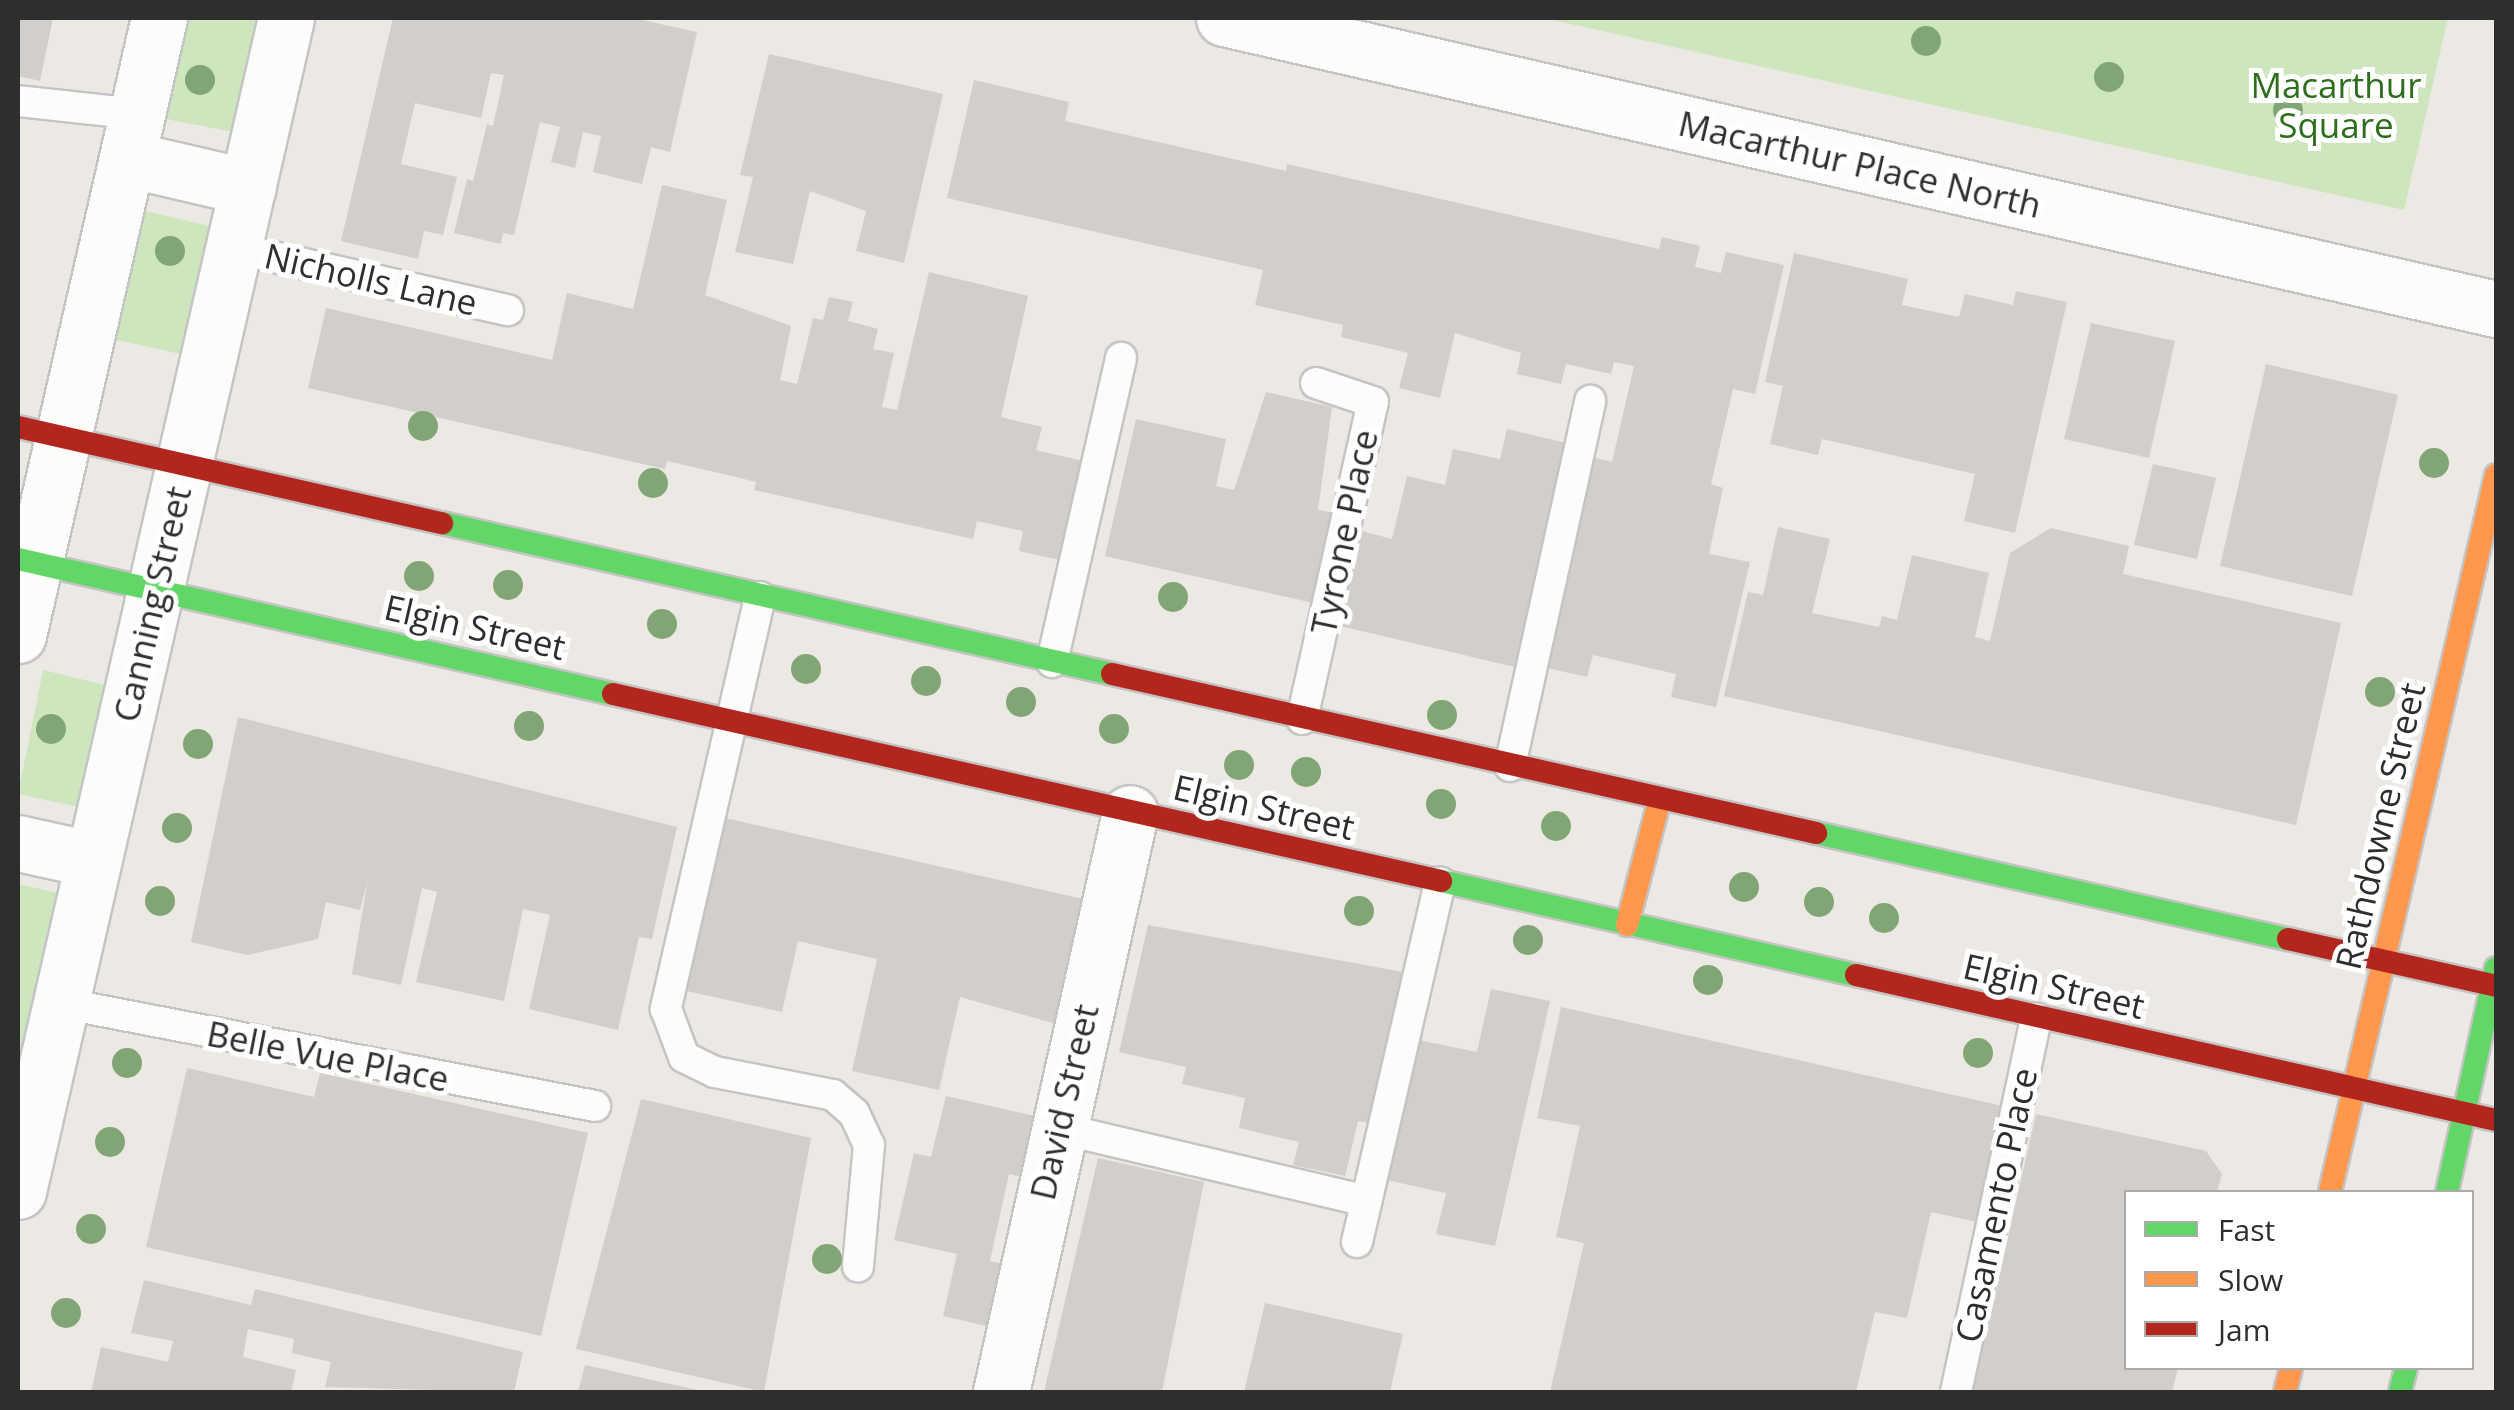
<!DOCTYPE html>
<style>
body{margin:0}
#map{position:relative;width:2514px;height:1410px;overflow:hidden;background:#ece8e4;font-family:"Open Sans",sans-serif}
div>[style]{position:absolute}
.green>*{inset:0;background:#cee6be}
.building>*{inset:0;background:#d1cecb}
.roads{filter:drop-shadow(2px 0 #c5c4c5) drop-shadow(-2px 0 #c5c4c5) drop-shadow(0 2px #c5c4c5) drop-shadow(0 -2px #c5c4c5)}
.lane>*{height:30px;margin:-15px;padding:0 15px;transform-origin:15px;border-radius:15px;background:#fcfcfb}
.street>*{height:55px;margin:-27.5px;padding:0 27.5px;transform-origin:27.5px;border-radius:27.5px;background:#fcfcfb}
.fast>*{height:22px;margin:-11px;padding:0 11px;transform-origin:11px;border-radius:11px;background:#63d668}
.slow>*{height:22px;margin:-11px;padding:0 11px;transform-origin:11px;border-radius:11px;background:#ff974d}
.jam>*{height:22px;margin:-11px;padding:0 11px;transform-origin:11px;border-radius:11px;background:#b3261e}
.trees>*{width:30px;height:30px;margin:-15px;border-radius:50%;background:#82a575}
span{translate:-50% -50%;white-space:nowrap;text-align:center;line-height:1.15;-webkit-text-stroke:10px #fff;paint-order:stroke}
.park-label{font-size:35px;color:#2c6e1b}
.street-label{font-size:35px;color:#2e2e2e}
.frame{position:absolute;inset:0;border:20px solid #2e2e2e;pointer-events:none}
.legend{position:absolute;left:2124px;top:1190px;width:350px;height:180px;box-sizing:border-box;background:#fff;border:2px solid #ababab;margin:0;padding:12px 18px;list-style:none;font-size:30px;color:#2e2e2e}
.legend li{display:flex;align-items:center;gap:20px;height:50px}
.legend b{width:50px;border:2px solid #ababab}
</style>
<div id="map">
<div class="green">
<i style="clip-path:polygon(182px 18px,265px 18px,239px 133px,160px 118px)"></i>
<i style="clip-path:polygon(1544px 18px,2448px 18px,2404px 210px)"></i>
<i style="clip-path:polygon(137px 209px,218px 228px,189px 356px,109px 338px)"></i>
<i style="clip-path:polygon(43px 670px,110px 686px,83px 808px,18px 794px)"></i>
<i style="clip-path:polygon(18px 884px,63px 894px,18px 1095px)"></i>
</div>
<div class="building">
<i style="clip-path:polygon(18px 18px,53px 18px,40px 81px,18px 76px)"></i>
<i style="clip-path:polygon(393px 18px,633px 18px,697px 32px,670px 152px,651px 147px,642px 184px,593px 172px,601px 136px,583px 132px,575px 168px,551px 162px,560px 127px,540px 122px,514px 235px,503px 233px,501px 244px,454px 233px,467px 179px,473px 181px,487px 124px,493px 126px,504px 75px,491px 73px,481px 118px,415px 103px,401px 164px,457px 177px,443px 235px,424px 231px,418px 259px,341px 241px)"></i>
<i style="clip-path:polygon(769px 54px,943px 94px,904px 263px,856px 251px,866px 211px,810px 191px,793px 264px,735px 252px,753px 177px,740px 175px)"></i>
<i style="clip-path:polygon(974px 80px,1069px 102px,1065px 121px,1286px 171px,1287px 164px,1659px 249px,1662px 237px,1700px 246px,1695px 267px,1721px 273px,1726px 252px,1784px 265px,1755px 394px,1733px 389px,1711px 484px,1723px 488px,1709px 554px,1750px 562px,1716px 707px,1671px 697px,1676px 674px,1593px 655px,1587px 677px,1543px 667px,1591px 457px,1612px 462px,1634px 366px,1614px 362px,1611px 374px,1566px 364px,1561px 384px,1517px 374px,1521px 353px,1455px 333px,1440px 398px,1399px 388px,1408px 353px,1341px 337px,1343px 325px,1255px 305px,1263px 270px,947px 198px)"></i>
<i style="clip-path:polygon(662px 185px,727px 200px,705px 295px,791px 326px,780px 380px,797px 384px,813px 318px,823px 320px,829px 297px,853px 302px,848px 321px,878px 329px,873px 349px,894px 353px,882px 407px,897px 410px,929px 272px,1028px 296px,1001px 417px,1042px 427px,1036px 450px,1087px 462px,1064px 561px,1019px 551px,1023px 531px,977px 521px,973px 539px,754px 490px,756px 482px,715px 472px,667px 461px,665px 469px,308px 388px,326px 308px,552px 360px,567px 293px,633px 309px)"></i>
<i style="clip-path:polygon(1794px 253px,1908px 279px,1902px 305px,1959px 317px,1965px 294px,2013px 305px,2016px 291px,2067px 302px,2015px 533px,1964px 521px,1975px 474px,1822px 439px,1818px 455px,1770px 444px,1783px 386px,1765px 382px)"></i>
<i style="clip-path:polygon(2091px 323px,2175px 341px,2149px 458px,2064px 439px)"></i>
<i style="clip-path:polygon(2266px 364px,2398px 395px,2352px 596px,2220px 566px)"></i>
<i style="clip-path:polygon(1266px 392px,1332px 407px,1318px 510px,1339px 514px,1318px 604px,1105px 556px,1136px 419px,1226px 439px,1216px 486px,1234px 490px)"></i>
<i style="clip-path:polygon(1507px 429px,1566px 443px,1515px 667px,1340px 626px,1362px 531px,1392px 539px,1407px 476px,1445px 485px,1453px 449px,1500px 459px)"></i>
<i style="clip-path:polygon(2153px 464px,2216px 478px,2197px 559px,2134px 545px)"></i>
<i style="clip-path:polygon(1778px 527px,1830px 539px,1812px 613px,1879px 627px,1882px 616px,1897px 620px,1912px 555px,1989px 573px,1975px 637px,1990px 641px,2010px 553px,2051px 528px,2129px 546px,2123px 574px,2341px 623px,2296px 825px,1724px 696px,1748px 592px,1763px 595px)"></i>
<i style="clip-path:polygon(238px 717px,677px 827px,652px 939px,639px 937px,618px 1030px,529px 1009px,550px 915px,537px 912px,523px 909px,504px 1001px,416px 982px,437px 892px,422px 888px,401px 985px,352px 974px,368px 879px,360px 910px,326px 902px,318px 939px,247px 955px,191px 942px)"></i>
<i style="clip-path:polygon(725px 818px,1088px 900px,1060px 1025px,960px 997px,939px 1090px,852px 1071px,877px 959px,798px 941px,782px 1012px,687px 991px)"></i>
<i style="clip-path:polygon(1148px 925px,1403px 972px,1369px 1123px,1358px 1121px,1345px 1176px,1293px 1165px,1299px 1142px,1239px 1128px,1245px 1098px,1182px 1084px,1186px 1067px,1119px 1052px)"></i>
<i style="clip-path:polygon(1491px 989px,1550px 1001px,1495px 1246px,1436px 1234px,1446px 1193px,1377px 1178px,1409px 1038px,1477px 1052px)"></i>
<i style="clip-path:polygon(1561px 1007px,2003px 1106px,1977px 1222px,1931px 1212px,1907px 1318px,1875px 1312px,1856px 1392px,1550px 1392px,1584px 1243px,1556px 1237px,1580px 1126px,1537px 1118px)"></i>
<i style="clip-path:polygon(187px 1068px,314px 1097px,320px 1073px,588px 1133px,541px 1336px,146px 1247px)"></i>
<i style="clip-path:polygon(946px 1096px,1035px 1116px,1022px 1177px,1009px 1174px,990px 1261px,1005px 1264px,991px 1327px,943px 1316px,957px 1254px,894px 1240px,914px 1153px,931px 1157px)"></i>
<i style="clip-path:polygon(641px 1099px,811px 1138px,764px 1392px,576px 1349px)"></i>
<i style="clip-path:polygon(2036px 1114px,2206px 1151px,2222px 1174px,2217px 1192px,2126px 1192px,2126px 1368px,2178px 1368px,2172px 1392px,1973px 1392px)"></i>
<i style="clip-path:polygon(1098px 1158px,1204px 1182px,1162px 1392px,1044px 1392px)"></i>
<i style="clip-path:polygon(144px 1280px,251px 1305px,255px 1289px,523px 1352px,514px 1392px,325px 1387px,331px 1362px,292px 1353px,294px 1339px,248px 1329px,243px 1357px,296px 1370px,291px 1392px,91px 1392px,101px 1347px,168px 1362px,173px 1341px,131px 1333px)"></i>
<i style="clip-path:polygon(1265px 1303px,1403px 1334px,1390px 1392px,1244px 1392px)"></i>
<i style="clip-path:polygon(585px 1365px,702px 1391px,702px 1392px,578px 1392px)"></i>
</div>
<div class="roads">
<div class="lane">
<i style="left:18px;top:101px;width:120px;rotate:6.2deg"></i>
<i style="left:234px;top:248px;width:281px;rotate:12.8deg"></i>
<i style="left:760px;top:597px;width:423px;rotate:102.9deg"></i>
<i style="left:666px;top:1009px;width:51px;rotate:69.4deg"></i>
<i style="left:684px;top:1057px;width:34px;rotate:26deg"></i>
<i style="left:715px;top:1072px;width:120px;rotate:11deg"></i>
<i style="left:833px;top:1095px;width:28px;rotate:41deg"></i>
<i style="left:854px;top:1113px;width:35px;rotate:65deg"></i>
<i style="left:869px;top:1145px;width:122px;rotate:95.2deg"></i>
<i style="left:1052px;top:662px;width:312px;rotate:-77.2deg"></i>
<i style="left:1302px;top:719px;width:325px;rotate:-77.4deg"></i>
<i style="left:1373px;top:402px;width:60px;rotate:-161.6deg"></i>
<i style="left:1510px;top:766px;width:374px;rotate:-77.6deg"></i>
<i style="left:61px;top:1003px;width:544px;rotate:10.92deg"></i>
<i style="left:1058px;top:1128px;width:317px;rotate:13.3deg"></i>
<i style="left:1357px;top:1242px;width:369px;rotate:-77deg"></i>
<i style="left:1956px;top:1392px;width:382px;rotate:-77.9deg"></i>
</div>
<div class="street">
<i style="left:1224px;top:18px;width:1305px;rotate:12.89deg"></i>
<i style="left:128px;top:159px;width:123px;rotate:13.1deg"></i>
<i style="left:18px;top:635px;width:633px;rotate:-77.13deg"></i>
<i style="left:18px;top:843px;width:74px;rotate:12.5deg"></i>
<i style="left:18px;top:1191px;width:1203px;rotate:-77.13deg"></i>
<i style="left:1001px;top:1392px;width:593px;rotate:-77.44deg"></i>
</div>
<div class="fast">
<i style="left:442px;top:523px;width:687px;rotate:12.7deg"></i>
<i style="left:18px;top:559px;width:610px;rotate:12.78deg"></i>
<i style="left:1816px;top:833px;width:484px;rotate:12.7deg"></i>
<i style="left:1441px;top:881px;width:426px;rotate:12.8deg"></i>
<i style="left:2447px;top:1192px;width:229px;rotate:-77.7deg"></i>
<i style="left:2400px;top:1392px;width:25px;rotate:-76deg"></i>
</div>
<div class="slow">
<i style="left:1627px;top:925px;width:131px;rotate:-75.4deg"></i>
<i style="left:2330px;top:1192px;width:736px;rotate:-76.96deg"></i>
<i style="left:2285px;top:1392px;width:25px;rotate:-76deg"></i>
</div>
<div class="jam">
<i style="left:18px;top:427px;width:435px;rotate:12.8deg"></i>
<i style="left:1112px;top:674px;width:722px;rotate:12.73deg"></i>
<i style="left:613px;top:694px;width:849px;rotate:12.73deg"></i>
<i style="left:2288px;top:939px;width:213px;rotate:12.7deg"></i>
<i style="left:1856px;top:975px;width:656px;rotate:12.77deg"></i>
</div>
</div>
<div class="trees">
<i style="left:1926px;top:41px"></i>
<i style="left:2109px;top:77px"></i>
<i style="left:200px;top:80px"></i>
<i style="left:2288px;top:110px"></i>
<i style="left:170px;top:251px"></i>
<i style="left:423px;top:426px"></i>
<i style="left:2434px;top:463px"></i>
<i style="left:653px;top:483px"></i>
<i style="left:419px;top:576px"></i>
<i style="left:508px;top:585px"></i>
<i style="left:1173px;top:597px"></i>
<i style="left:662px;top:624px"></i>
<i style="left:806px;top:669px"></i>
<i style="left:926px;top:681px"></i>
<i style="left:2380px;top:692px"></i>
<i style="left:1021px;top:702px"></i>
<i style="left:1442px;top:715px"></i>
<i style="left:529px;top:726px"></i>
<i style="left:51px;top:729px"></i>
<i style="left:1114px;top:729px"></i>
<i style="left:198px;top:744px"></i>
<i style="left:1239px;top:765px"></i>
<i style="left:1306px;top:772px"></i>
<i style="left:1441px;top:804px"></i>
<i style="left:1556px;top:826px"></i>
<i style="left:177px;top:828px"></i>
<i style="left:1744px;top:887px"></i>
<i style="left:160px;top:901px"></i>
<i style="left:1819px;top:902px"></i>
<i style="left:1359px;top:911px"></i>
<i style="left:1884px;top:918px"></i>
<i style="left:1528px;top:940px"></i>
<i style="left:1708px;top:980px"></i>
<i style="left:1978px;top:1053px"></i>
<i style="left:127px;top:1063px"></i>
<i style="left:110px;top:1142px"></i>
<i style="left:91px;top:1229px"></i>
<i style="left:827px;top:1259px"></i>
<i style="left:66px;top:1313px"></i>
</div>
<div class="park-label">
<span style="left:2336px;top:105px">Macarthur<br>Square</span>
</div>
<div class="street-label">
<span style="left:1860px;top:164px;rotate:13deg">Macarthur Place North</span>
<span style="left:371px;top:279px;rotate:13deg">Nicholls Lane</span>
<span style="left:1344px;top:532px;rotate:-78deg">Tyrone Place</span>
<span style="left:152px;top:604px;rotate:-77deg">Canning Street</span>
<span style="left:475px;top:627px;rotate:13deg">Elgin Street</span>
<span style="left:1264px;top:807px;rotate:13deg">Elgin Street</span>
<span style="left:2380px;top:826px;rotate:-77deg">Rathdowne Street</span>
<span style="left:2054px;top:986px;rotate:13deg">Elgin Street</span>
<span style="left:328px;top:1056px;rotate:11deg">Belle Vue Place</span>
<span style="left:1064px;top:1102px;rotate:-77deg">David Street</span>
<span style="left:1996px;top:1205px;rotate:-78deg">Casamento Place</span>
</div>
<div class="frame"></div>
<ul class="legend">
<li><b style="height:12px;background:#63d668"></b>Fast</li>
<li><b style="height:12px;background:#ff974d"></b>Slow</li>
<li><b style="height:12px;background:#b3261e"></b>Jam</li>
</ul>
</div>
